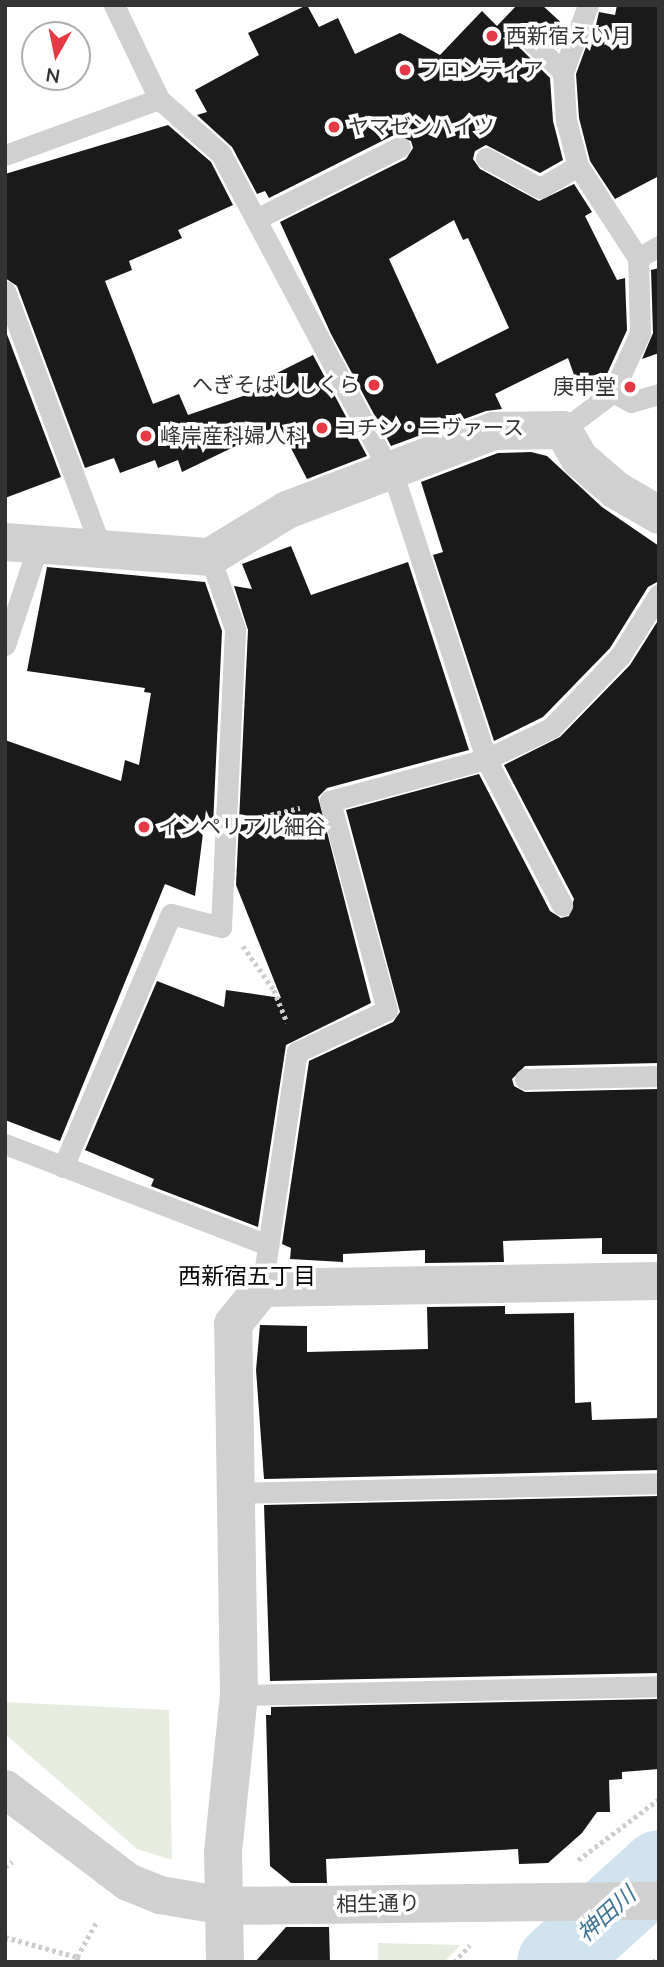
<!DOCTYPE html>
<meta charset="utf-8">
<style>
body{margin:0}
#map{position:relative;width:664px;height:1967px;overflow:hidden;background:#fff;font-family:"Nunito Sans","Noto Sans JP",sans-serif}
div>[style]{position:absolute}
.green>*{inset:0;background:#e6ecdf}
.river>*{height:77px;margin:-38.5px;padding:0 38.5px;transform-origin:38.5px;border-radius:38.5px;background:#cfe2ee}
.building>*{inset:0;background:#1a1a1a}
.path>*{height:4.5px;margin-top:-2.25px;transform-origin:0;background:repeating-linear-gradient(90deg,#cdcdcd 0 3.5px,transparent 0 7px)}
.lane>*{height:21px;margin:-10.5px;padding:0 10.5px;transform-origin:10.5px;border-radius:10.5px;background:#d0d0d0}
.street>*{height:38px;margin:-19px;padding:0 19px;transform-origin:19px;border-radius:19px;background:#d0d0d0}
.dots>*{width:19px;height:19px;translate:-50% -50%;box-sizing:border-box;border:4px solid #fff;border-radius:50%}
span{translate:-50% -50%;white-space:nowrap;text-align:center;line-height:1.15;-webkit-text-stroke:7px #fff;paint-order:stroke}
.poi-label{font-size:21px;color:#333}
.left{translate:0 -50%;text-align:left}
.right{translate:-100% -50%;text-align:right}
.street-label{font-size:21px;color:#333}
.neighbourhood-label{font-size:23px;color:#000}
.water-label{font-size:23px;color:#3f7597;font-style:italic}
.frame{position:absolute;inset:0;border:7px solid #333;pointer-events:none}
.north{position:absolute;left:21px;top:21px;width:70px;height:70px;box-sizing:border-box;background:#fff;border:2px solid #adadad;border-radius:50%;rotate:189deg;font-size:19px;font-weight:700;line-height:28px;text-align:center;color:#333}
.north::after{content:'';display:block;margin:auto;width:24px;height:32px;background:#e63946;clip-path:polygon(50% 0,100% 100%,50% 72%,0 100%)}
</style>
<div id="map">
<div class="green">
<i style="clip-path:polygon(5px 1702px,169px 1710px,172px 1860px,137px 1849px,5px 1734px)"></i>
<i style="clip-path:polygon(378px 1943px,461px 1945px,444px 1962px,378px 1962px)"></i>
</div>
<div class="river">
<i style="left:555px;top:1962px;width:140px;rotate:-42.1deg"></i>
</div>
<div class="building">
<i style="clip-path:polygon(evenodd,307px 5px,319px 27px,338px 18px,355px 54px,400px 33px,440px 55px,482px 11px,497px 26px,517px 5px,542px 5px,566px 27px,558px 49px,529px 23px,521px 23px,512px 32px,516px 44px,550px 78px,553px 121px,563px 160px,540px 173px,486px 145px,475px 151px,473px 159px,480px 169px,539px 201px,574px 184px,592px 212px,585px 216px,617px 280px,625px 278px,627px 330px,607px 374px,578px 386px,568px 358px,495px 394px,502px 409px,486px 411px,391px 446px,331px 334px,280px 222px,406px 159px,413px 148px,411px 141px,394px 135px,269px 198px,265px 191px,257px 194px,232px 147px,197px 115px,207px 112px,195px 90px,259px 55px,248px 33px,307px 5px,454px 220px,463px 240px,468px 238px,509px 328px,437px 364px,389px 259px,454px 220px)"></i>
<i style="clip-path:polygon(617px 5px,659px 5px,659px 176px,615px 199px,590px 161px,579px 118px,576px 74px,586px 47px,590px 51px,599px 12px,615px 15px)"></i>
<i style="clip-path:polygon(168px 125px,211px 162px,233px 205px,178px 230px,182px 238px,129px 261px,132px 270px,105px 281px,153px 404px,179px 394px,188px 415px,263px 389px,259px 382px,313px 355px,367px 456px,307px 479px,279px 425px,182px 472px,178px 460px,158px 468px,155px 460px,120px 473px,114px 458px,85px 468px,17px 286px,5px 278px,5px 174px)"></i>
<i style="clip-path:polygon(659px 268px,659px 353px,642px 359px,653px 333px,651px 270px)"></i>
<i style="clip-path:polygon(5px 329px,61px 477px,5px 498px)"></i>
<i style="clip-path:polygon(531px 452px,547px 456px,602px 507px,659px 546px,659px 581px,648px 587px,610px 648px,543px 717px,494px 741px,433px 555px,443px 552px,421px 482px,498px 453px)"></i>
<i style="clip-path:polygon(291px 546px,311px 595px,408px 562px,469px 750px,327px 788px,318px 797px,371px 1003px,286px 1045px,258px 1227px,151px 1186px,154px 1179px,85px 1150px,157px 981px,224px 1007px,226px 990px,281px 998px,236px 885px,248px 630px,234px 586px,252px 589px,242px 564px)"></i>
<i style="clip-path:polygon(47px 567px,205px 582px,222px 631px,213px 826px,206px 810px,195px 896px,165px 884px,60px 1141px,5px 1120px,5px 740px,121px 781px,125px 760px,139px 765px,151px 693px,144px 692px,145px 688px,27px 671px)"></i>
<i style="clip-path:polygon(659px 619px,659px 1063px,525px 1066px,512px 1079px,514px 1086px,525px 1092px,659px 1089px,659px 1254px,602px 1254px,602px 1238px,503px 1241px,504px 1262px,425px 1263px,425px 1250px,343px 1254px,343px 1262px,290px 1259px,291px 1248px,282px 1244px,309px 1061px,393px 1022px,400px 1012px,346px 810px,479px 774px,550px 911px,561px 918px,569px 916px,574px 899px,504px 765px,560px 737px,630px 665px)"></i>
<i style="clip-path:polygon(505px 1306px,505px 1314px,574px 1313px,575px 1403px,591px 1402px,592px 1420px,659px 1418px,659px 1470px,264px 1479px,256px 1370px,260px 1325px,307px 1326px,307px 1352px,428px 1349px,427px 1307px)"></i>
<i style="clip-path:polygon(659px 1496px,659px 1673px,270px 1681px,264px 1505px)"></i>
<i style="clip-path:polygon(659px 1699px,659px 1769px,622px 1772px,622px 1779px,609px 1780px,610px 1812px,597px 1812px,582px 1833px,548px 1863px,519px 1864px,518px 1849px,326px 1859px,327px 1883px,291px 1883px,270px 1866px,266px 1715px,271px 1715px,271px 1707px)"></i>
<i style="clip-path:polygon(286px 1927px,329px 1927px,330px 1962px,255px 1962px)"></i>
</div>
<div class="path">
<i style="left:257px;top:818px;width:44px;rotate:-13.1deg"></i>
<i style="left:243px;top:946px;width:54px;rotate:54.8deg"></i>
<i style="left:274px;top:990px;width:35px;rotate:68deg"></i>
<i style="left:578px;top:1860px;width:101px;rotate:-37deg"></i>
<i style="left:5px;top:1867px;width:9px;rotate:-36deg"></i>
<i style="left:5px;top:1937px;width:75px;rotate:15.5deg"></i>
<i style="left:77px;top:1957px;width:6px;rotate:59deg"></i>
<i style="left:77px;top:1957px;width:39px;rotate:-61deg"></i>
<i style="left:454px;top:1962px;width:23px;rotate:-47deg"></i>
<i style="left:653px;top:1962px;width:8px;rotate:-40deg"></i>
</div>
<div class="lane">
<i style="left:114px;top:5px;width:104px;rotate:64.4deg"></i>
<i style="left:159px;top:99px;width:83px;rotate:41.6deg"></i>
<i style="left:221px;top:154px;width:373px;rotate:62deg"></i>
<i style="left:396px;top:483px;width:290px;rotate:71.9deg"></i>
<i style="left:486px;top:759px;width:165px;rotate:62.5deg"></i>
<i style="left:525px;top:35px;width:53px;rotate:44.2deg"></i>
<i style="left:5px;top:155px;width:164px;rotate:-20deg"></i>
<i style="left:486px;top:158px;width:62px;rotate:29.1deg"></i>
<i style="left:540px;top:188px;width:44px;rotate:-30.1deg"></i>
<i style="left:256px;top:219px;width:161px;rotate:-26.6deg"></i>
<i style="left:638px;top:258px;width:24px;rotate:-30deg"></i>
<i style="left:5px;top:291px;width:277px;rotate:69.5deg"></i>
<i style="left:613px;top:392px;width:21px;rotate:29deg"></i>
<i style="left:631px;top:402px;width:29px;rotate:-16deg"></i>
<i style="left:563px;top:430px;width:63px;rotate:-37.2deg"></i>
<i style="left:613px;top:392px;width:65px;rotate:-65.4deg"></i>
<i style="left:640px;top:333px;width:75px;rotate:-91.5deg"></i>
<i style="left:638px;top:258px;width:110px;rotate:-123.1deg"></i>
<i style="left:578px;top:166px;width:48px;rotate:-104.6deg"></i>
<i style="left:566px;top:120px;width:48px;rotate:-93.6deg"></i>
<i style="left:563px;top:72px;width:72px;rotate:-69.5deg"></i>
<i style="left:5px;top:645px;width:104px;rotate:-71.6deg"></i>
<i style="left:525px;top:1079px;width:134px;rotate:-1.3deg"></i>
<i style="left:5px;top:1144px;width:282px;rotate:21deg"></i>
<i style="left:63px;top:1167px;width:275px;rotate:-66.9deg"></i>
<i style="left:171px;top:914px;width:52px;rotate:14.6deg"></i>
<i style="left:221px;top:927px;width:298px;rotate:-87.3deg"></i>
<i style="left:235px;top:629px;width:76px;rotate:-109.1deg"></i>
<i style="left:262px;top:1288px;width:239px;rotate:-81.6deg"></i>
<i style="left:297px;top:1052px;width:99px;rotate:-25deg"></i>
<i style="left:387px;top:1010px;width:217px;rotate:-105.3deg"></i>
<i style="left:330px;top:801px;width:162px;rotate:-15.1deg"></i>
<i style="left:486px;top:759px;width:72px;rotate:-25.5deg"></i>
<i style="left:551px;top:728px;width:100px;rotate:-46.2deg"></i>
<i style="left:620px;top:656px;width:73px;rotate:-57.8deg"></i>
<i style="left:234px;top:1493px;width:425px;rotate:-1.3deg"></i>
<i style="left:239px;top:1695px;width:420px;rotate:-1.2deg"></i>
</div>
<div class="street">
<i style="left:5px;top:542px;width:206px;rotate:4.2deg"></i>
<i style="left:210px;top:557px;width:90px;rotate:-31.4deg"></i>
<i style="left:287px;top:510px;width:222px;rotate:-20.9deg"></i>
<i style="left:494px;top:431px;width:69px;rotate:-0.8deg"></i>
<i style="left:563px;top:430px;width:34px;rotate:60deg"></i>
<i style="left:580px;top:459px;width:48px;rotate:40.7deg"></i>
<i style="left:616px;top:490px;width:50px;rotate:30.2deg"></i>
<i style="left:5px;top:1789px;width:154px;rotate:37.1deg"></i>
<i style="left:128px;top:1882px;width:35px;rotate:22deg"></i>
<i style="left:160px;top:1895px;width:66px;rotate:9.6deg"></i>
<i style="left:225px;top:1906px;width:434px;rotate:-0.7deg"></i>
<i style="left:225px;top:1962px;width:110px;rotate:-91deg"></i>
<i style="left:223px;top:1852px;width:158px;rotate:-84.2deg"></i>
<i style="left:239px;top:1695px;width:371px;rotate:-90.9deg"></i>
<i style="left:233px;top:1324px;width:46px;rotate:-51.1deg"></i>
<i style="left:262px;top:1288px;width:397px;rotate:-1deg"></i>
</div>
<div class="dots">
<i style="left:492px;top:36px;background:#e63946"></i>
<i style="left:405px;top:70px;background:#e63946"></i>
<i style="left:334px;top:127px;background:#e63946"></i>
<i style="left:374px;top:385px;background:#e63946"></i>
<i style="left:630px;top:387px;background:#e63946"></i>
<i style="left:322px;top:428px;background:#e63946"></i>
<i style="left:146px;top:436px;background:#e63946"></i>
<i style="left:144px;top:827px;background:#e63946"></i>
</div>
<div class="poi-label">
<span class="left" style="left:506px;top:36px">西新宿えい月</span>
<span class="left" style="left:419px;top:70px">フロンティア</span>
<span class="left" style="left:348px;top:127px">ヤマゼンハイツ</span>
<span class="right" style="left:360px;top:385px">へぎそばししくら</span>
<span class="right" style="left:616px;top:387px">庚申堂</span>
<span class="left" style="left:336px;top:428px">コチン・ニヴァース</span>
<span class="left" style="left:160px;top:436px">峰岸産科婦人科</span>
<span class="left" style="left:158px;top:827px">インペリアル細谷</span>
</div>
<div class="street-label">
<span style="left:378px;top:1904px;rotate:-1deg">相生通り</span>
</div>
<div class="neighbourhood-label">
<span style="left:247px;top:1277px">西新宿五丁目</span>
</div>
<div class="water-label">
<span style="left:607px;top:1915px;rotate:-42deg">神田川</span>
</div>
<div class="frame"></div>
<div class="north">N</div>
</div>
